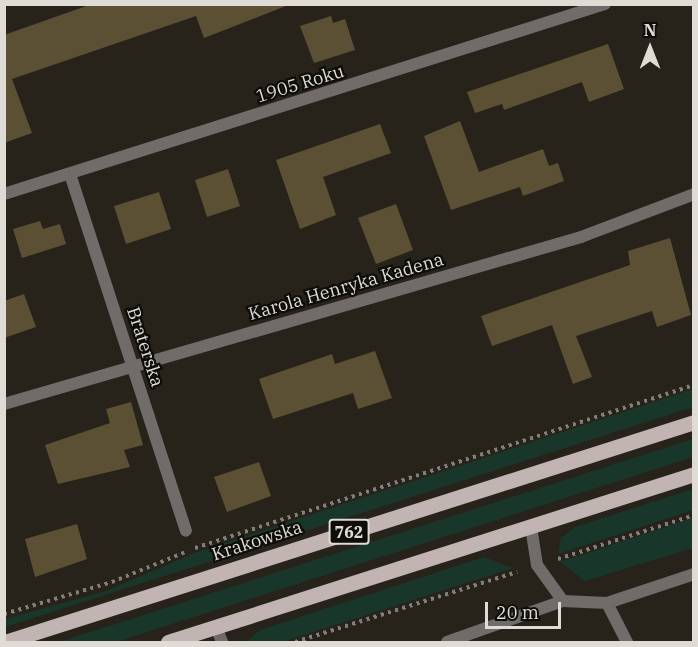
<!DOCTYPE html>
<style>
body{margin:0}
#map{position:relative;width:698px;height:647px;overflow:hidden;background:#27231a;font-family:"IBM Plex Serif",serif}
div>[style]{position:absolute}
.green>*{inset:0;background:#19362a}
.building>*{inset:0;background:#5b5034}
.path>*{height:4px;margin-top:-2px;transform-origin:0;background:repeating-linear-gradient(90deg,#827f77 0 3px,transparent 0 7.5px)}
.service>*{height:12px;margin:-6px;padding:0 6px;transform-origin:6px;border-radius:6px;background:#716b6a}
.minor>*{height:12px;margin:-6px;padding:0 6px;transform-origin:6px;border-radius:6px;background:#716b6a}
.primary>*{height:15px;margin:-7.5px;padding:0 7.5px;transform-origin:7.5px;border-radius:7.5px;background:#c1b4b2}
span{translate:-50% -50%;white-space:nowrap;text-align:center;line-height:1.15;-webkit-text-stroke:4.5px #0e0d08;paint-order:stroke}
.shield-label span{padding:2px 4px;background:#0e0d08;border:2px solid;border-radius:4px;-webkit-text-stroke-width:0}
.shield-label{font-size:16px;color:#dfdcd6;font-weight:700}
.street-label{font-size:18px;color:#dfdcd6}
.frame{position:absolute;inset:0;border:6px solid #dfdcd6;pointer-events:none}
.north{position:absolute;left:620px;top:18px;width:60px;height:60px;-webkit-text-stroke:4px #0e0d08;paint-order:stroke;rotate:0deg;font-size:16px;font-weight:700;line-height:24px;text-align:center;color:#dfdcd6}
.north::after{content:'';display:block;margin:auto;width:21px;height:27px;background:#dfdcd6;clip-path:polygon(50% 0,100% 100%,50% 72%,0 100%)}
.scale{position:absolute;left:485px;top:602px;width:76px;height:27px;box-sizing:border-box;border:3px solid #dfdcd6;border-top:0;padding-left:8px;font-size:18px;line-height:21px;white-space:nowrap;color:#dfdcd6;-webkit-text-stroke:4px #0e0d08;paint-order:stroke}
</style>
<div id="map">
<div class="green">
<i style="clip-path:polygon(693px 389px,693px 407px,5px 627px,5px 619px,106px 591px,197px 552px)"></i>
<i style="clip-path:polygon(693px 439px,693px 457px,116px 642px,59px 642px)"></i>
<i style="clip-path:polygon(693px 489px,693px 510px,558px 554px,561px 538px,575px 527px)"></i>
<i style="clip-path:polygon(693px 518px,693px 548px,585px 581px,560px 562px)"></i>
<i style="clip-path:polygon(484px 557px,513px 568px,282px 642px,246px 642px,260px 630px)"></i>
</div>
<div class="building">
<i style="clip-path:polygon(92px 4px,286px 4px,286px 6px,204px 38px,196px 16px,12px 79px,32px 133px,4px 143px,4px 35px)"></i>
<i style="clip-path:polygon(331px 16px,333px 23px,345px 19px,355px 50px,314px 63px,300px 26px)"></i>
<i style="clip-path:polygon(608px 44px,624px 89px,589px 102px,582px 82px,504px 110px,502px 104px,475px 113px,467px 92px)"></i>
<i style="clip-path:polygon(460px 121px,479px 172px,543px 149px,549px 166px,558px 163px,564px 181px,523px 196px,520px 187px,451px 210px,424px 136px)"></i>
<i style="clip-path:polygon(380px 124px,391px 153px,323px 177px,336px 215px,300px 229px,276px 160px)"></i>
<i style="clip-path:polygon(228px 169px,240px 206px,207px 217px,195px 180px)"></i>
<i style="clip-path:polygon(159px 192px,171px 229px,126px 244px,114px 206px)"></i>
<i style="clip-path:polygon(396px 204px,413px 250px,376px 264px,358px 218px)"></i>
<i style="clip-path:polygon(40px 221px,43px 229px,60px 224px,66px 244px,22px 258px,13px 229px)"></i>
<i style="clip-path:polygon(670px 238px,691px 315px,657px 327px,652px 311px,576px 336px,592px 377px,573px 384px,552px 325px,492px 346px,481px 316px,630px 265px,628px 251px)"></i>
<i style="clip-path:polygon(24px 294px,36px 327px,4px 338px,4px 301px)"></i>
<i style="clip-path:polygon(375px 351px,392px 398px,358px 409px,353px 393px,273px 419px,259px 379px,332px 354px,335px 364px)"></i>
<i style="clip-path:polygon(131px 402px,143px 445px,124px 450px,130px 467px,58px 484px,45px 445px,110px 423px,106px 409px)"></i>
<i style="clip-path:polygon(259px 462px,271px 496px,227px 512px,214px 477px)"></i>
<i style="clip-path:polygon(77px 524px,87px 559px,35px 577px,25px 539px)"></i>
</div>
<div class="path">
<i style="left:195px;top:548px;width:525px;rotate:-18.09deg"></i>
<i style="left:558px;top:559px;width:143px;rotate:-17.9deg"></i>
<i style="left:4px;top:614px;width:113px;rotate:-16.5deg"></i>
<i style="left:112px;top:582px;width:82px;rotate:-22.2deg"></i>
<i style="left:295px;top:642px;width:233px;rotate:-17.5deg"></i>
</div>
<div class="service">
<i style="left:531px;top:527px;width:38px;rotate:81deg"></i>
<i style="left:537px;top:565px;width:44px;rotate:54.2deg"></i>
<i style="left:563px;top:601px;width:44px;rotate:2.6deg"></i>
<i style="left:607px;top:603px;width:44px;rotate:62.9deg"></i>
<i style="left:607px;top:603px;width:92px;rotate:-18.4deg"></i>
<i style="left:216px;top:627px;width:16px;rotate:68deg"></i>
<i style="left:447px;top:642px;width:123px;rotate:-19.5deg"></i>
</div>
<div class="minor">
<i style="left:70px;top:174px;width:375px;rotate:72deg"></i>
<i style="left:4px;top:194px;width:630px;rotate:-17.54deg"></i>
<i style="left:4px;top:404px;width:601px;rotate:-16.14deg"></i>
<i style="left:581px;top:237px;width:121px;rotate:-20.8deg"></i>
</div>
<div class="primary">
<i style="left:5px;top:642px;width:723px;rotate:-17.71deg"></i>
<i style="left:168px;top:642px;width:552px;rotate:-17.71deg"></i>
</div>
<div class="shield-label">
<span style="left:349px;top:532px">762</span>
</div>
<div class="street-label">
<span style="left:300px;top:84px;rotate:-17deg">1905 Roku</span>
<span style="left:346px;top:287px;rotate:-16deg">Karola Henryka Kadena</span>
<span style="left:145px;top:347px;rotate:72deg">Braterska</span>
<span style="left:257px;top:541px;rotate:-18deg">Krakowska</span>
</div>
<div class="frame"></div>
<div class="north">N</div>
<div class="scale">20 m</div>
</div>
